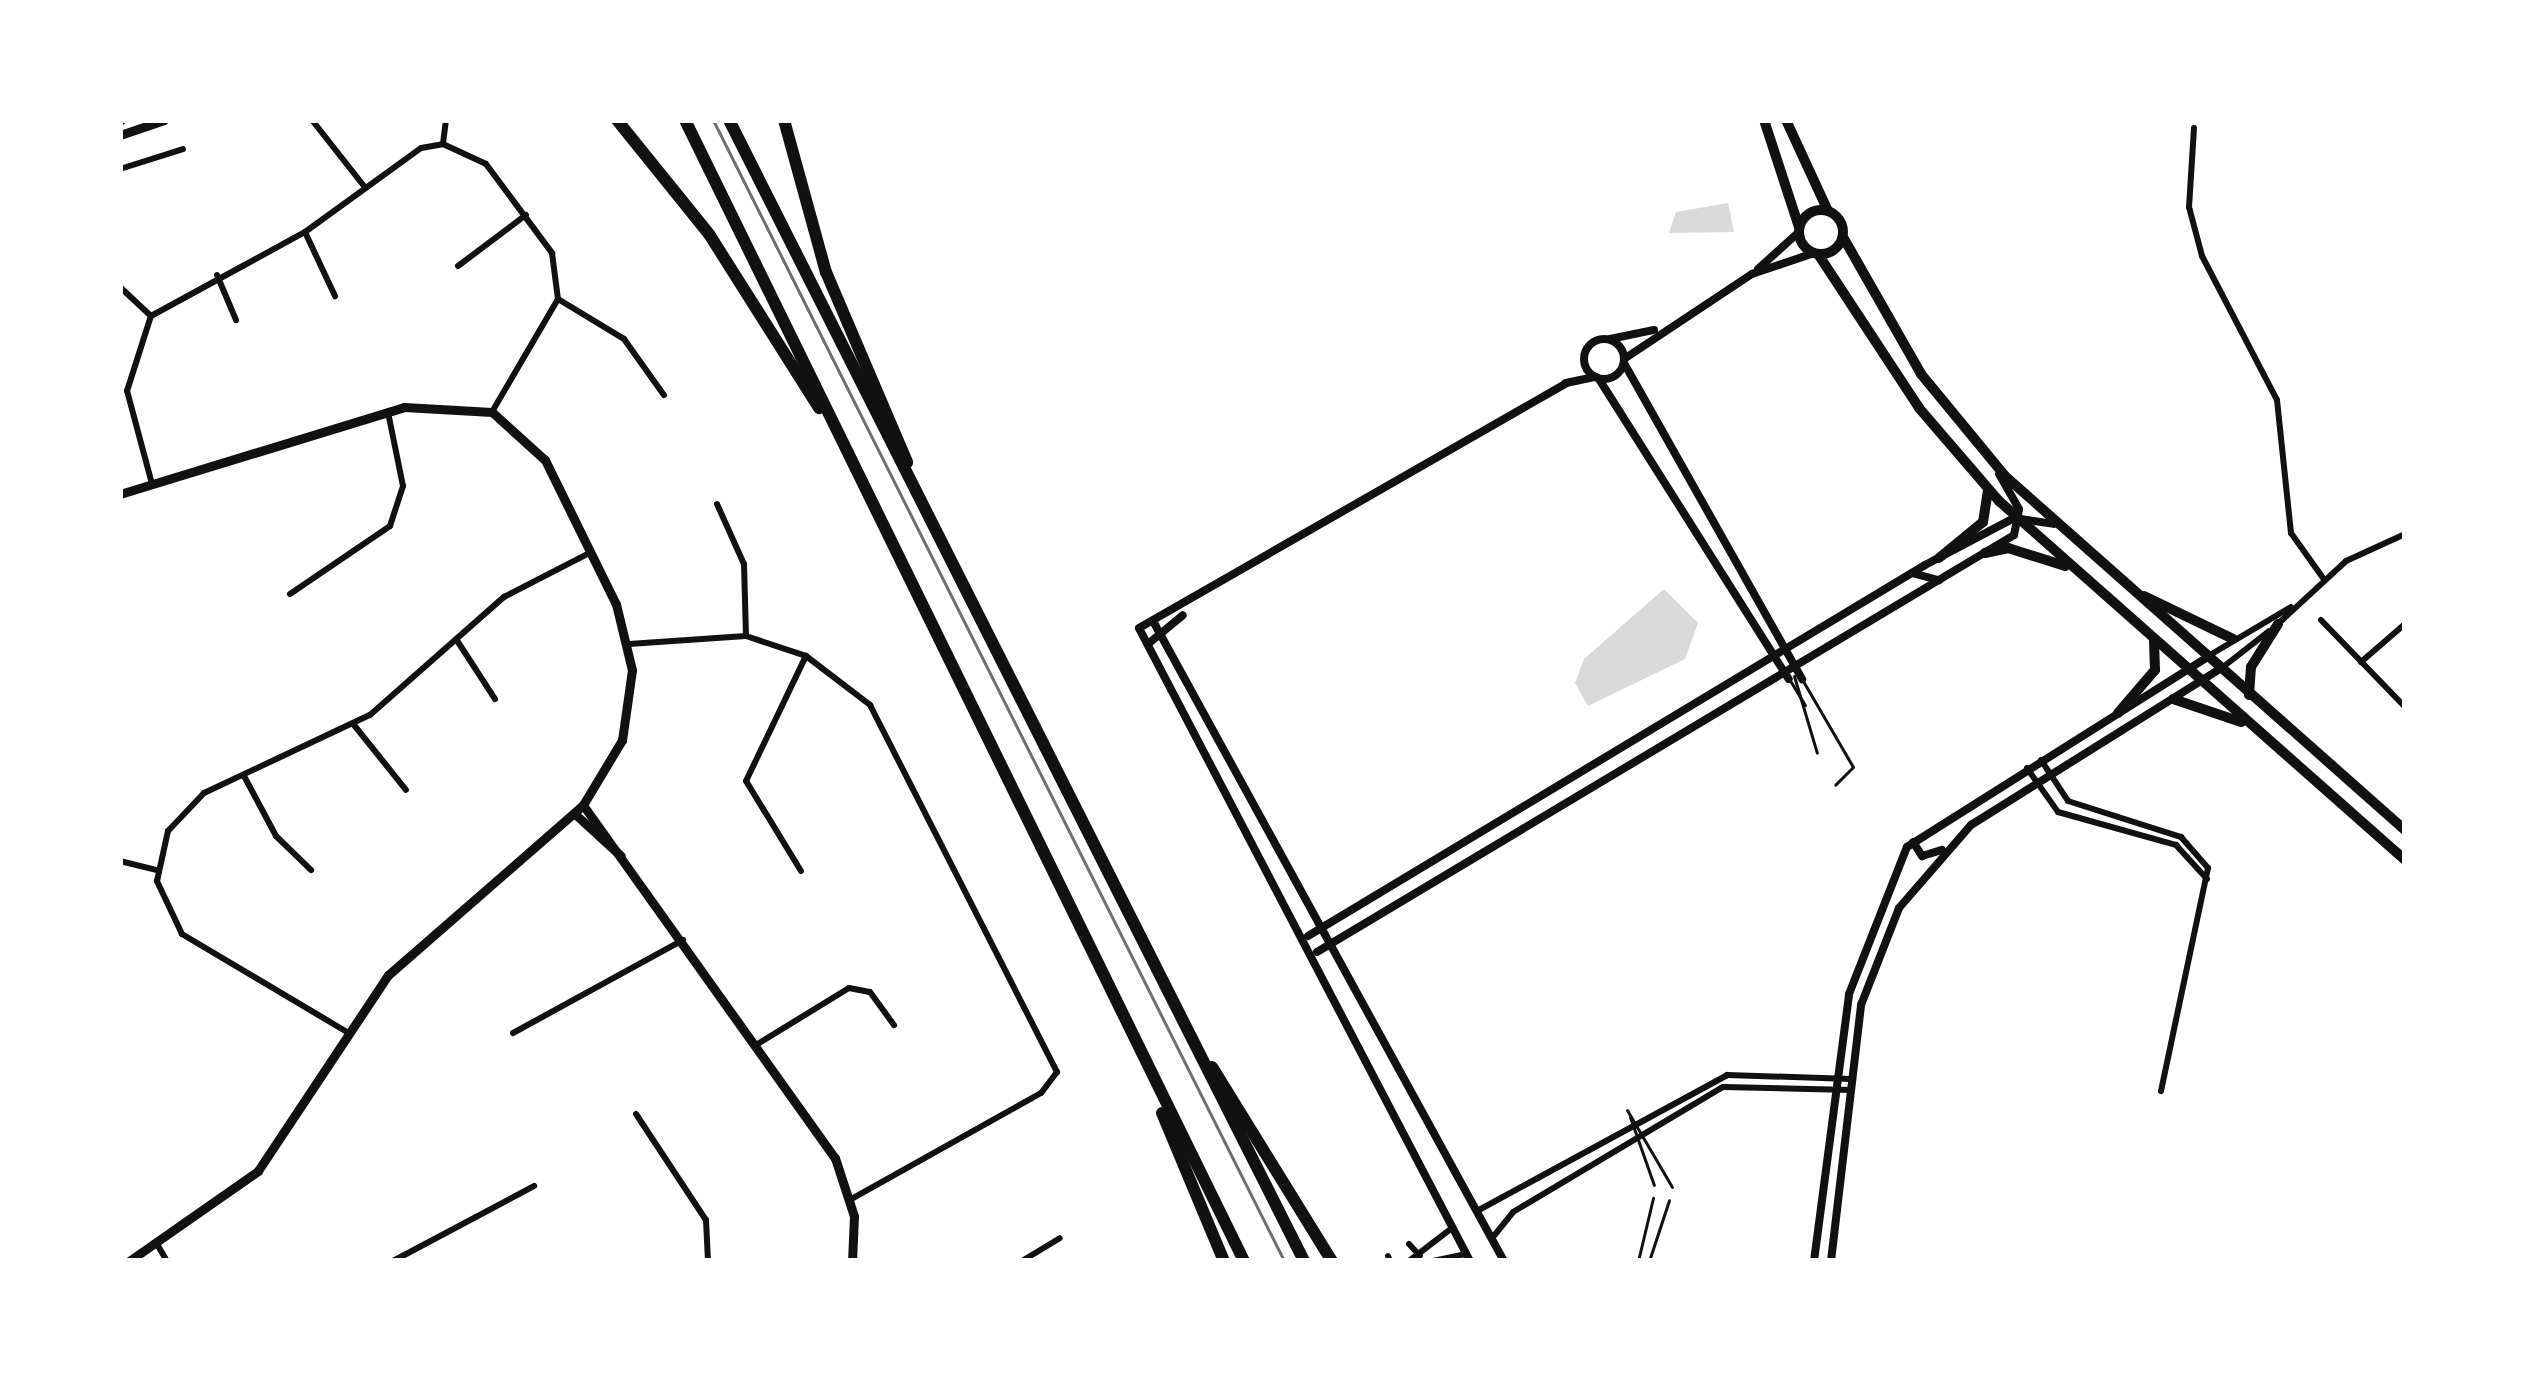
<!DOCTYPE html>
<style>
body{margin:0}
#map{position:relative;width:2525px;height:1381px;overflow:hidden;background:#fff;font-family:"Fira Sans",sans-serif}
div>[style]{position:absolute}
.water>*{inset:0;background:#d9d9d9}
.service>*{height:3px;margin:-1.5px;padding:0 1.5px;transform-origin:1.5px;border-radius:1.5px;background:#111}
.minor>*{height:6px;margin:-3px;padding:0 3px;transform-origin:3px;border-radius:3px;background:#111}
.tertiary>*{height:8px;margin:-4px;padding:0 4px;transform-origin:4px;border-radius:4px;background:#111}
.tertiary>.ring{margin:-4px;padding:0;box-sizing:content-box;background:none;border:8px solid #111;border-radius:50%}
.secondary>*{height:9px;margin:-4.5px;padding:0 4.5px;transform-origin:4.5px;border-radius:4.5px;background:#111}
.primary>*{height:10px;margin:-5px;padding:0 5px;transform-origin:5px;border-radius:5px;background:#111}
.primary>.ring{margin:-5px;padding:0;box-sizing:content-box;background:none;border:10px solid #111;border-radius:50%}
.motorway>*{height:12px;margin:-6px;padding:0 6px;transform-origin:6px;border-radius:6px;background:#111}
.rail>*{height:3px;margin:-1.5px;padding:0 1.5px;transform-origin:1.5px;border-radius:1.5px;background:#707070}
span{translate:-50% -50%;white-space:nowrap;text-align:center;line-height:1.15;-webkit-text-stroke:9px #fff;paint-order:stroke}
.frame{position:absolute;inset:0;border:123px solid #fff;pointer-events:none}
</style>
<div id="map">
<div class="water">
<i style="clip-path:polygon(1728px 203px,1734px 232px,1669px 233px,1676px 212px)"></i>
<i style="clip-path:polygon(1664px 589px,1698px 623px,1685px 659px,1588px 706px,1575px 683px,1584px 659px)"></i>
</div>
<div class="service">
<i style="left:1794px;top:676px;width:80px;rotate:73.4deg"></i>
<i style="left:1803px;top:681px;width:99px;rotate:59.8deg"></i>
<i style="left:1853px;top:767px;width:25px;rotate:135deg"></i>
<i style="left:1791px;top:682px;width:27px;rotate:59deg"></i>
<i style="left:1627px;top:1110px;width:89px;rotate:59.7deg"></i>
<i style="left:1630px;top:1117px;width:72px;rotate:70.6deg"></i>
<i style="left:1638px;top:1261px;width:65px;rotate:-76.6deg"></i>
<i style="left:1649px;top:1261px;width:64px;rotate:-71.8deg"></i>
</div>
<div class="minor">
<i style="left:312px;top:120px;width:84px;rotate:51.8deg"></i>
<i style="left:2184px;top:120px;width:26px"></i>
<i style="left:2194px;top:128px;width:79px;rotate:93.6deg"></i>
<i style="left:2189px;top:207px;width:51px;rotate:75.1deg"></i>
<i style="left:2202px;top:256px;width:162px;rotate:62.5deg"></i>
<i style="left:2277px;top:400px;width:134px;rotate:84deg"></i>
<i style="left:2291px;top:533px;width:55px;rotate:54.6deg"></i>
<i style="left:443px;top:144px;width:24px;rotate:-83deg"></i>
<i style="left:120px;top:169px;width:66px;rotate:-17.6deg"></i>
<i style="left:305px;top:232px;width:71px;rotate:64.9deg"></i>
<i style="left:458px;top:266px;width:85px;rotate:-36.9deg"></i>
<i style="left:217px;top:275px;width:49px;rotate:67.1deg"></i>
<i style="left:120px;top:287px;width:42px;rotate:43.1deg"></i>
<i style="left:558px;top:299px;width:77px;rotate:31.2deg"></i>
<i style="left:624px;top:339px;width:69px;rotate:54.5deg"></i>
<i style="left:152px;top:484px;width:96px;rotate:-105deg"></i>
<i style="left:127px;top:391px;width:79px;rotate:-72.3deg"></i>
<i style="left:151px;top:316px;width:175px;rotate:-28.6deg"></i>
<i style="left:305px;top:232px;width:143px;rotate:-35.9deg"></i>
<i style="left:421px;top:148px;width:22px;rotate:-10deg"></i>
<i style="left:443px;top:144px;width:47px;rotate:24.9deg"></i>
<i style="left:486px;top:164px;width:111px;rotate:53.4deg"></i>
<i style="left:552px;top:253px;width:46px;rotate:82.6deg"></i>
<i style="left:558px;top:299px;width:131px;rotate:120.3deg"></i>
<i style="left:717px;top:504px;width:66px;rotate:65.8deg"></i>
<i style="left:744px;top:564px;width:72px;rotate:88.4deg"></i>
<i style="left:290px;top:594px;width:121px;rotate:-34.2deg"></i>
<i style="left:390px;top:526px;width:42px;rotate:-72deg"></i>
<i style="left:403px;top:486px;width:76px;rotate:-101.5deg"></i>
<i style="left:2321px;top:620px;width:121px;rotate:46deg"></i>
<i style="left:2280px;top:622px;width:90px;rotate:-42.7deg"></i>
<i style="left:2346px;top:561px;width:65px;rotate:-24.6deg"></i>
<i style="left:458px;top:642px;width:68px;rotate:57deg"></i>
<i style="left:629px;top:644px;width:117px;rotate:-3.9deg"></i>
<i style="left:746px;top:636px;width:63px;rotate:18.4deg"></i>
<i style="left:806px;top:656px;width:81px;rotate:37.4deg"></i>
<i style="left:870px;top:705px;width:412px;rotate:63deg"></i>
<i style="left:1057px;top:1072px;width:26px;rotate:127deg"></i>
<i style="left:1041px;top:1093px;width:218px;rotate:150.8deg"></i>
<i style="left:2210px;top:655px;width:94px;rotate:-30.7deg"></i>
<i style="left:2361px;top:662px;width:58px;rotate:-40.8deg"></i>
<i style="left:2223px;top:667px;width:58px;rotate:-38deg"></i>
<i style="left:354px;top:725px;width:83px;rotate:51.3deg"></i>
<i style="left:2041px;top:760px;width:49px;rotate:56.6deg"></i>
<i style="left:2068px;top:801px;width:119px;rotate:17.7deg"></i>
<i style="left:2181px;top:837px;width:41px;rotate:48.9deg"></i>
<i style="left:2208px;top:868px;width:228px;rotate:101.9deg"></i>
<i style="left:2027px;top:768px;width:54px;rotate:54.8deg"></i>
<i style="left:2058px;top:812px;width:123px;rotate:15.6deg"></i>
<i style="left:2176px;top:845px;width:46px;rotate:47.6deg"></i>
<i style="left:244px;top:776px;width:68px;rotate:61.9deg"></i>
<i style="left:276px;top:836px;width:49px;rotate:44.2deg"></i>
<i style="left:120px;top:861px;width:36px;rotate:14deg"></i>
<i style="left:801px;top:871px;width:105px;rotate:-121.4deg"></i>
<i style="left:746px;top:781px;width:139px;rotate:-64.4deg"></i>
<i style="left:347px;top:1032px;width:192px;rotate:-149.3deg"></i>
<i style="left:182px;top:934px;width:59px;rotate:-115.3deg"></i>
<i style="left:157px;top:881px;width:51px;rotate:-77.6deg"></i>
<i style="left:168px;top:831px;width:52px;rotate:-46.5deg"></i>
<i style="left:204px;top:793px;width:183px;rotate:-25.2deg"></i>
<i style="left:370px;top:715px;width:179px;rotate:-41.4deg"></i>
<i style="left:504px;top:597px;width:98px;rotate:-27.3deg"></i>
<i style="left:513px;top:1033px;width:194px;rotate:-28.7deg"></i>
<i style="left:756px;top:1045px;width:109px;rotate:-31.5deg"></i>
<i style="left:849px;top:988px;width:21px;rotate:11deg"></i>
<i style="left:870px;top:992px;width:41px;rotate:54deg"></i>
<i style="left:636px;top:1114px;width:127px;rotate:56.6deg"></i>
<i style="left:706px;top:1220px;width:41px;rotate:87.2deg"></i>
<i style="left:1477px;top:1211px;width:285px;rotate:-28.5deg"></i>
<i style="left:1727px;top:1075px;width:124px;rotate:1.8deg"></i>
<i style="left:1493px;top:1237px;width:32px;rotate:-51deg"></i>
<i style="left:1513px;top:1212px;width:244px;rotate:-30.8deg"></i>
<i style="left:1723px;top:1087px;width:128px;rotate:1.3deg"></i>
<i style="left:157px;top:1244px;width:20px;rotate:60deg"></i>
<i style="left:1409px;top:1244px;width:16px;rotate:47deg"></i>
<i style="left:1388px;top:1256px;width:5px;rotate:68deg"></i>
<i style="left:393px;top:1261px;width:160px;rotate:-28deg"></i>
<i style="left:1022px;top:1261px;width:44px;rotate:-31.2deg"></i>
<i style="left:1409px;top:1261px;width:54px;rotate:-37.5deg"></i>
<i style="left:1433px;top:1261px;width:33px;rotate:-12deg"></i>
</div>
<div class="tertiary">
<i style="left:1758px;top:269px;width:55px;rotate:-42.1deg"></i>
<i class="ring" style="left:1584px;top:339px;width:32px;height:32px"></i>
<i style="left:1610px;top:339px;width:45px;rotate:-11.6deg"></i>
<i style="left:1624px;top:359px;width:154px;rotate:-33.6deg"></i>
<i style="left:1752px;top:274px;width:65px;rotate:-18.7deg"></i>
<i style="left:1624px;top:363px;width:363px;rotate:60.6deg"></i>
<i style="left:1599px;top:379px;width:355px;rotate:57.7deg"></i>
<i style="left:1912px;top:573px;width:28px;rotate:15deg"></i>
<i style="left:1153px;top:621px;width:730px;rotate:61.26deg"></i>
<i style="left:1148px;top:644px;width:45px;rotate:-39.6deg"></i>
<i style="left:1913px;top:842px;width:17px;rotate:57deg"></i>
<i style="left:1922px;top:856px;width:21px;rotate:-17deg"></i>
<i style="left:1308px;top:936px;width:720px;rotate:-31.02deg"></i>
<i style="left:1925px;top:565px;width:101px;rotate:-27.8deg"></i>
<i style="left:2014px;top:518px;width:40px;rotate:8.5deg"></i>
<i style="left:1317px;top:952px;width:812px;rotate:-30.89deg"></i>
<i style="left:2014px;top:535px;width:26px;rotate:-79deg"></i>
<i style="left:2019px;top:509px;width:40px;rotate:-119.7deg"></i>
<i style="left:1470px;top:1261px;width:714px;rotate:-117.61deg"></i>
<i style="left:1139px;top:628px;width:492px;rotate:-29.8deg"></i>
<i style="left:1566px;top:383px;width:30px;rotate:-12deg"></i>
<i style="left:1814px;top:1261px;width:269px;rotate:-82.5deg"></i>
<i style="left:1849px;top:994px;width:158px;rotate:-68.5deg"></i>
<i style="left:1907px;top:847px;width:355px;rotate:-32.3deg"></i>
<i style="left:1831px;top:1261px;width:258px;rotate:-83.3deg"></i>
<i style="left:1861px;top:1005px;width:104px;rotate:-68.6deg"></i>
<i style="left:1899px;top:908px;width:110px;rotate:-49.1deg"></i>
<i style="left:1971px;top:825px;width:294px;rotate:-32.1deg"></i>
</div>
<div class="secondary">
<i style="left:120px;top:120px;width:1px"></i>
<i style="left:120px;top:135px;width:46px;rotate:-18.8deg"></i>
<i style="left:120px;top:494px;width:297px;rotate:-17deg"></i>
<i style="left:404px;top:407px;width:88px;rotate:3.3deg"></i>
<i style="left:492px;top:412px;width:72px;rotate:42.2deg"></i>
<i style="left:545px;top:460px;width:161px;rotate:63.8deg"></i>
<i style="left:616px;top:604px;width:68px;rotate:76.4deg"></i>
<i style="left:632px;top:670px;width:71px;rotate:98.1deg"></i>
<i style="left:622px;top:740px;width:76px;rotate:121deg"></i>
<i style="left:583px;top:805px;width:259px;rotate:138.9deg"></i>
<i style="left:388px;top:975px;width:235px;rotate:123.6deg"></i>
<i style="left:258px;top:1171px;width:157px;rotate:145.1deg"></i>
<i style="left:583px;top:805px;width:434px;rotate:54.5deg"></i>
<i style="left:835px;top:1158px;width:61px;rotate:71.9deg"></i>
<i style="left:854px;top:1216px;width:45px;rotate:92.5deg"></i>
<i style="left:575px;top:814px;width:62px;rotate:42.4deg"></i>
</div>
<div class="primary">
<i style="left:1764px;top:120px;width:113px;rotate:71.9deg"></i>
<i style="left:1786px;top:120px;width:100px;rotate:65.2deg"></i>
<i class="ring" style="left:1799px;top:210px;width:34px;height:34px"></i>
<i style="left:1843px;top:237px;width:158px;rotate:60.3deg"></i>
<i style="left:1921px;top:374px;width:132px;rotate:50.5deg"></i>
<i style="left:2005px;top:476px;width:534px;rotate:41.51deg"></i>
<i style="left:1818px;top:254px;width:184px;rotate:56.7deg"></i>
<i style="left:1919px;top:408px;width:123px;rotate:49.3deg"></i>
<i style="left:1999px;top:501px;width:542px;rotate:41.48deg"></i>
<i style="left:1985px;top:553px;width:24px;rotate:-12deg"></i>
<i style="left:2008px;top:548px;width:60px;rotate:17.5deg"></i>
<i style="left:1939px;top:558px;width:57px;rotate:-39.3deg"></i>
<i style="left:1983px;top:522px;width:33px;rotate:-81deg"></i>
<i style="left:2144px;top:596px;width:99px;rotate:25.8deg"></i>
<i style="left:2249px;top:695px;width:28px;rotate:-86deg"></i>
<i style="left:2251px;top:667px;width:51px;rotate:-57.9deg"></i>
<i style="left:2173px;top:699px;width:72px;rotate:18.7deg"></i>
<i style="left:2118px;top:713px;width:57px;rotate:-49.3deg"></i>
<i style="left:2155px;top:670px;width:29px;rotate:-92deg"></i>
</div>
<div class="motorway">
<i style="left:617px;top:120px;width:146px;rotate:51.1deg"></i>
<i style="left:709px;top:234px;width:206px;rotate:57.7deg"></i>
<i style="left:685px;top:120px;width:1271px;rotate:63.9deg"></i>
<i style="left:729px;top:120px;width:1278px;rotate:63.25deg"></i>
<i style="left:784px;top:120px;width:158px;rotate:74.6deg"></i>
<i style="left:826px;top:272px;width:207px;rotate:66.9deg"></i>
<i style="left:1212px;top:1067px;width:228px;rotate:58.3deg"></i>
<i style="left:1162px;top:1113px;width:160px;rotate:67.3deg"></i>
</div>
<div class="rail">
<i style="left:713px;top:120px;width:1276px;rotate:63.41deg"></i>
</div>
<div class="frame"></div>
</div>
